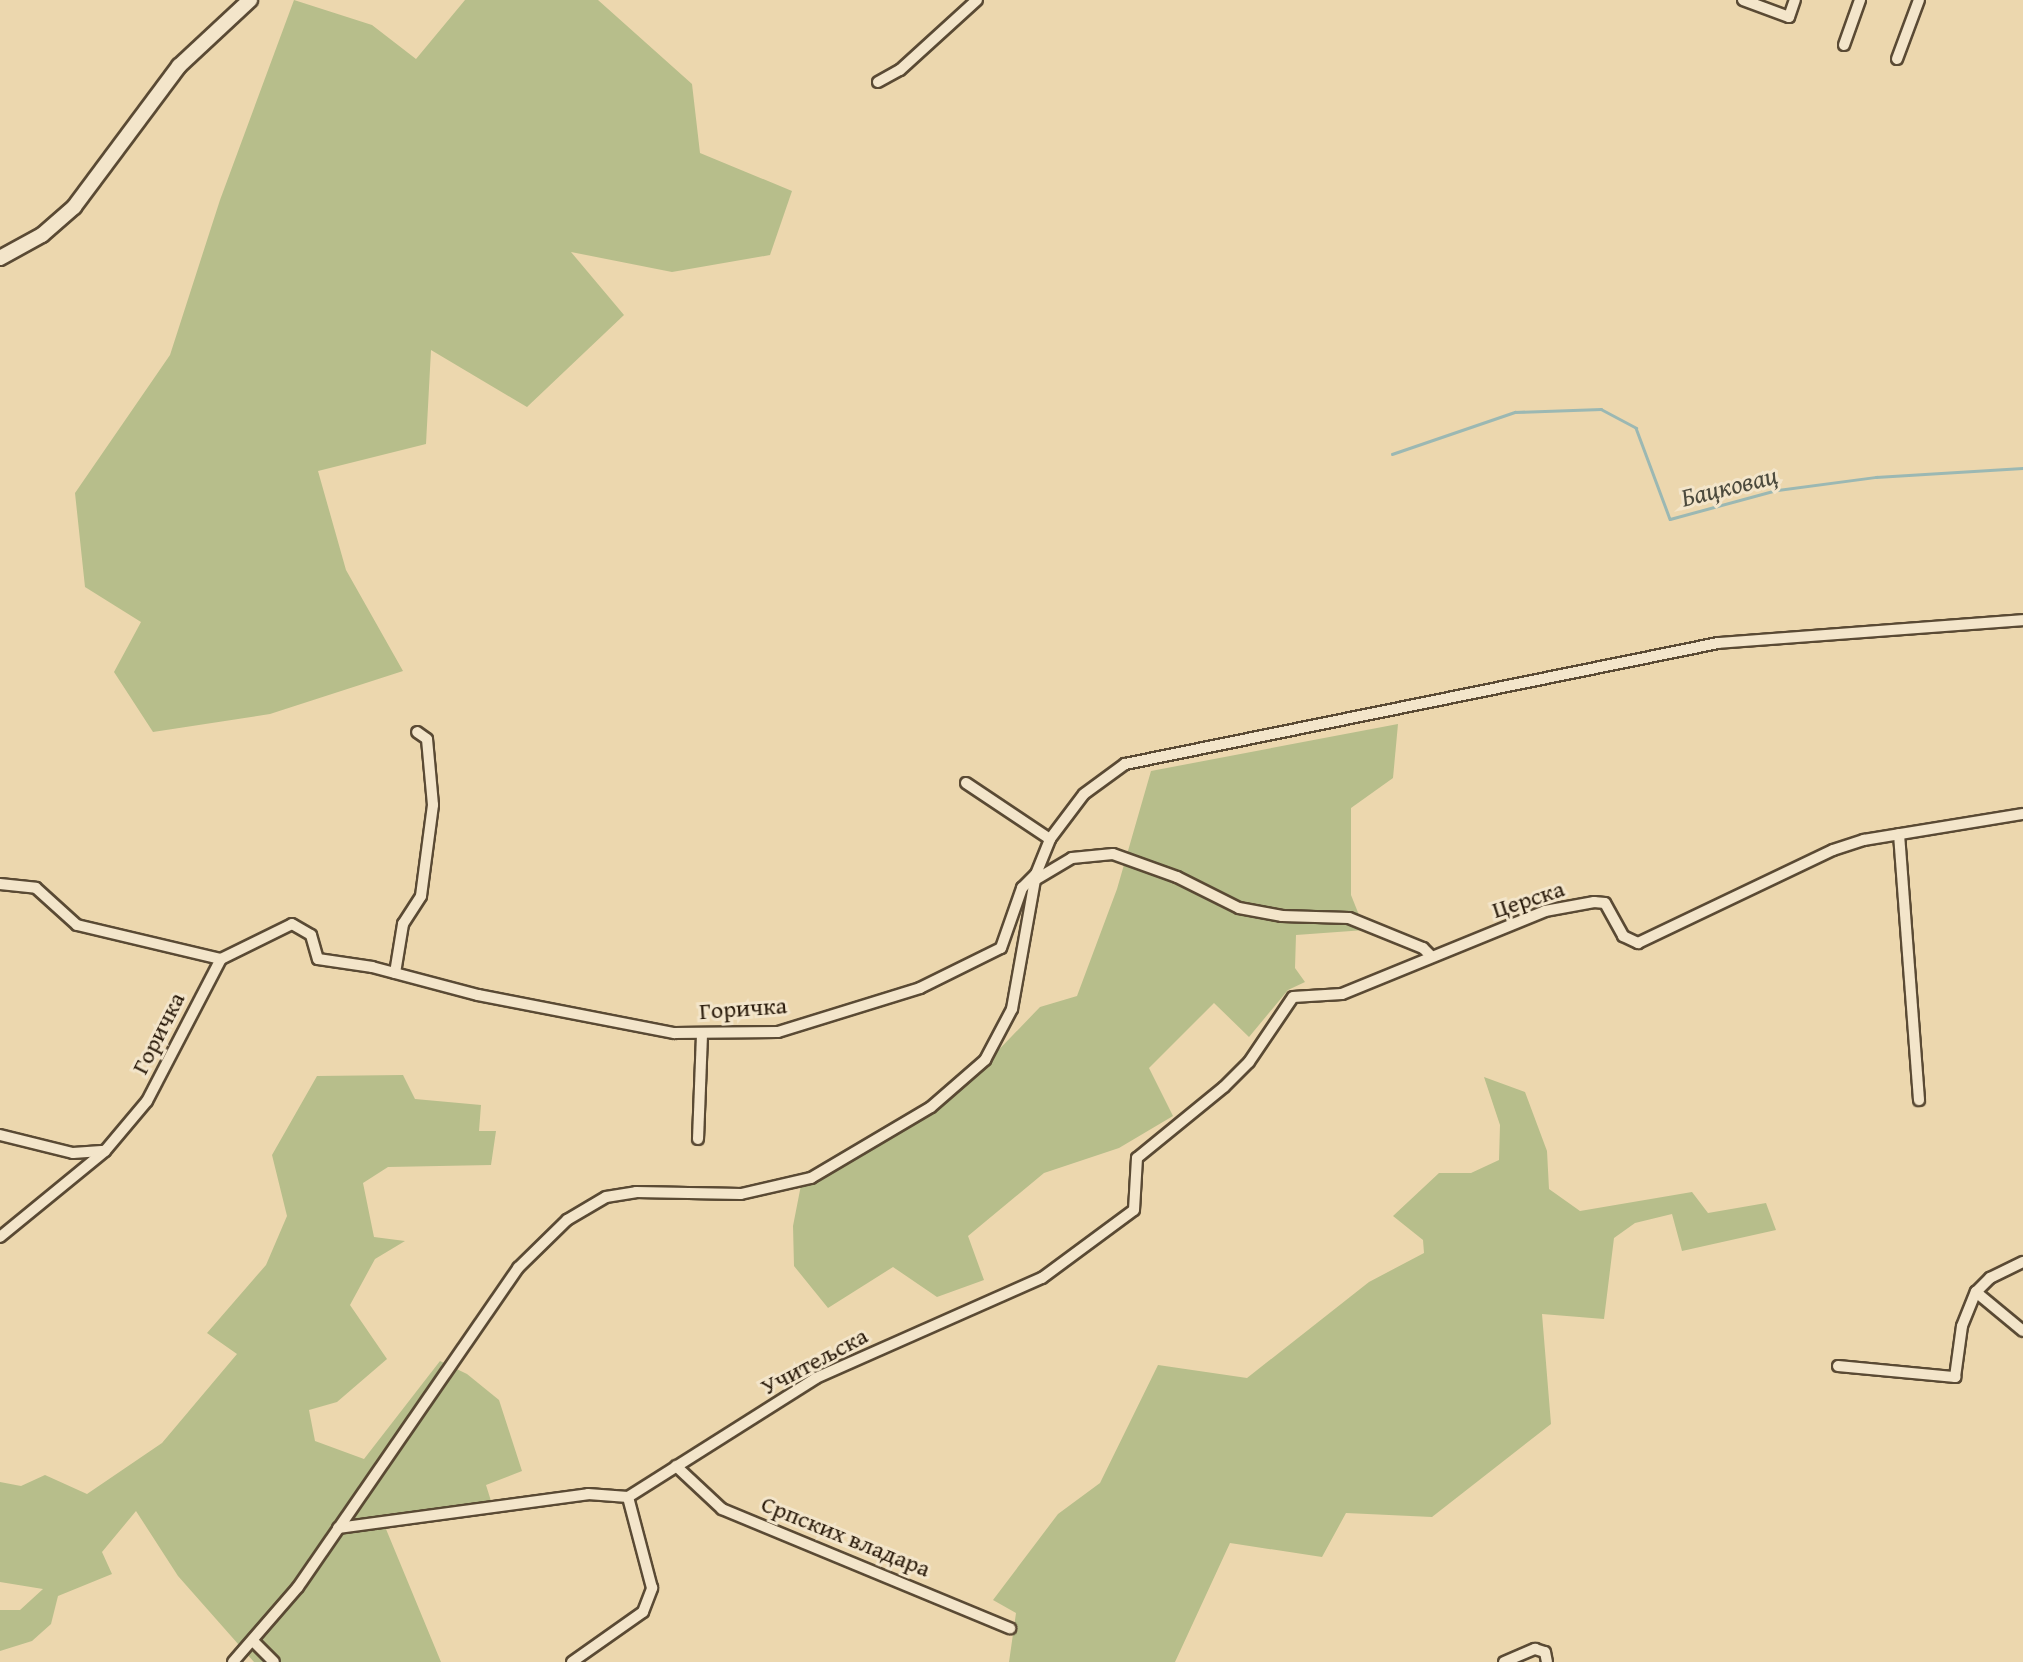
<!DOCTYPE html>
<meta charset="utf-8">
<style>
body{margin:0}
#map{position:relative;width:2023px;height:1662px;overflow:hidden;background:#ecd7ae;font-family:"Gentium Book Plus",serif}
div>[style]{position:absolute}
.green>*{inset:0;background:#b7be8b}
.stream>*{height:2.5px;margin:-1.25px;padding:0 1.25px;transform-origin:1.25px;border-radius:1.25px;background:#9bb8b3}
.roads{filter:drop-shadow(2px 0 #5a4a34) drop-shadow(-2px 0 #5a4a34) drop-shadow(0 2px #5a4a34) drop-shadow(0 -2px #5a4a34)}
.minor>*{height:10px;margin:-5px;padding:0 5px;transform-origin:5px;border-radius:5px;background:#f3e5ca}
.secondary>*{height:14px;margin:-7px;padding:0 7px;transform-origin:7px;border-radius:7px;background:#f3e5ca}
span{translate:-50% -50%;white-space:nowrap;text-align:center;line-height:1.15;-webkit-text-stroke:6px #f3e5ca;paint-order:stroke}
.street-label{font-size:24px;color:#2a1b0b}
.water-label{font-size:26px;color:#4c4a3d;font-style:italic}
</style>
<div id="map">
<div class="green">
<i style="clip-path:polygon(294px 0,372px 25px,416px 59px,465px 0,598px 0,692px 84px,700px 153px,792px 191px,770px 255px,672px 272px,571px 252px,624px 315px,527px 407px,431px 350px,426px 444px,318px 471px,346px 570px,403px 671px,270px 714px,153px 732px,114px 672px,141px 622px,85px 587px,75px 493px,170px 355px,220px 200px)"></i>
<i style="clip-path:polygon(1398px 724px,1393px 778px,1351px 808px,1351px 895px,1365px 930px,1296px 935px,1295px 968px,1305px 982px,1288px 990px,1249px 1037px,1214px 1003px,1149px 1068px,1173px 1116px,1119px 1148px,1044px 1173px,968px 1236px,984px 1280px,937px 1297px,893px 1267px,828px 1308px,794px 1266px,793px 1226px,801px 1185px,961px 1089px,1040px 1007px,1077px 996px,1117px 889px,1151px 771px)"></i>
<i style="clip-path:polygon(403px 1075px,415px 1099px,481px 1105px,479px 1131px,496px 1131px,491px 1165px,388px 1167px,363px 1183px,374px 1237px,405px 1241px,375px 1259px,350px 1305px,387px 1359px,337px 1402px,309px 1410px,315px 1441px,364px 1459px,440px 1361px,467px 1374px,499px 1400px,522px 1471px,486px 1485px,491px 1501px,381px 1517px,441px 1662px,254px 1662px,178px 1576px,136px 1511px,102px 1552px,112px 1574px,58px 1596px,51px 1624px,32px 1641px,0 1651px,0 1610px,20px 1610px,43px 1589px,0 1582px,0 1482px,21px 1486px,45px 1475px,87px 1494px,162px 1443px,237px 1354px,207px 1333px,266px 1265px,287px 1216px,272px 1155px,317px 1076px)"></i>
<i style="clip-path:polygon(1484px 1077px,1525px 1092px,1547px 1151px,1549px 1189px,1580px 1211px,1692px 1192px,1708px 1213px,1766px 1203px,1776px 1230px,1682px 1251px,1672px 1214px,1635px 1223px,1614px 1238px,1604px 1319px,1542px 1314px,1551px 1424px,1432px 1517px,1346px 1513px,1322px 1557px,1230px 1543px,1175px 1662px,1009px 1662px,1016px 1613px,993px 1600px,1058px 1514px,1100px 1483px,1158px 1365px,1247px 1378px,1369px 1282px,1424px 1253px,1423px 1240px,1393px 1216px,1439px 1173px,1471px 1173px,1499px 1160px,1500px 1125px)"></i>
</div>
<div class="stream">
<i style="left:1392px;top:454px;width:130px;rotate:-18.9deg"></i>
<i style="left:1515px;top:412px;width:86px;rotate:-2deg"></i>
<i style="left:1601px;top:409px;width:40px;rotate:28deg"></i>
<i style="left:1636px;top:428px;width:97px;rotate:69.5deg"></i>
<i style="left:1670px;top:519px;width:111px;rotate:-15.2deg"></i>
<i style="left:1777px;top:490px;width:100px;rotate:-7.5deg"></i>
<i style="left:1876px;top:477px;width:147px;rotate:-3.5deg"></i>
</div>
<div class="roads">
<div class="minor">
<i style="left:1743px;top:0;width:49px;rotate:20.3deg"></i>
<i style="left:1789px;top:17px;width:18px;rotate:-71deg"></i>
<i style="left:1844px;top:45px;width:48px;rotate:-70.4deg"></i>
<i style="left:1897px;top:59px;width:63px;rotate:-69.6deg"></i>
<i style="left:878px;top:82px;width:25px;rotate:-29deg"></i>
<i style="left:900px;top:70px;width:104px;rotate:-42.3deg"></i>
<i style="left:966px;top:783px;width:101px;rotate:33.7deg"></i>
<i style="left:1899px;top:834px;width:267px;rotate:85.7deg"></i>
<i style="left:1035px;top:880px;width:43px;rotate:-30.7deg"></i>
<i style="left:1072px;top:858px;width:41px;rotate:-5.6deg"></i>
<i style="left:1113px;top:854px;width:68px;rotate:19.8deg"></i>
<i style="left:1177px;top:877px;width:69px;rotate:26.6deg"></i>
<i style="left:1239px;top:908px;width:44px;rotate:10.5deg"></i>
<i style="left:1282px;top:916px;width:67px;rotate:1.7deg"></i>
<i style="left:1349px;top:918px;width:80px;rotate:22.1deg"></i>
<i style="left:1423px;top:948px;width:11px;rotate:45deg"></i>
<i style="left:0;top:884px;width:36px;rotate:6deg"></i>
<i style="left:36px;top:888px;width:55px;rotate:42.1deg"></i>
<i style="left:77px;top:925px;width:148px;rotate:13.3deg"></i>
<i style="left:395px;top:973px;width:50px;rotate:-80.7deg"></i>
<i style="left:403px;top:924px;width:33px;rotate:-57deg"></i>
<i style="left:421px;top:896px;width:92px;rotate:-82.5deg"></i>
<i style="left:433px;top:805px;width:66px;rotate:-95.2deg"></i>
<i style="left:427px;top:739px;width:12px;rotate:-145deg"></i>
<i style="left:0;top:1135px;width:75px;rotate:13.9deg"></i>
<i style="left:73px;top:1153px;width:32px;rotate:-4deg"></i>
<i style="left:105px;top:1151px;width:65px;rotate:-50deg"></i>
<i style="left:147px;top:1101px;width:160px;rotate:-62.5deg"></i>
<i style="left:221px;top:959px;width:79px;rotate:-26.2deg"></i>
<i style="left:292px;top:924px;width:22px;rotate:30deg"></i>
<i style="left:311px;top:935px;width:25px;rotate:74deg"></i>
<i style="left:318px;top:959px;width:55px;rotate:8.4deg"></i>
<i style="left:372px;top:967px;width:110px;rotate:14.8deg"></i>
<i style="left:478px;top:995px;width:200px;rotate:11deg"></i>
<i style="left:674px;top:1033px;width:104px;rotate:-0.6deg"></i>
<i style="left:778px;top:1032px;width:149px;rotate:-17.2deg"></i>
<i style="left:920px;top:988px;width:90px;rotate:-26.3deg"></i>
<i style="left:1001px;top:948px;width:64px;rotate:-70.7deg"></i>
<i style="left:1022px;top:888px;width:20px;rotate:-45deg"></i>
<i style="left:698px;top:1139px;width:106px;rotate:-87.8deg"></i>
<i style="left:0;top:1237px;width:136px;rotate:-39.3deg"></i>
<i style="left:1976px;top:1292px;width:61px;rotate:39.7deg"></i>
<i style="left:1838px;top:1366px;width:118px;rotate:5.4deg"></i>
<i style="left:1955px;top:1377px;width:51px;rotate:-82.2deg"></i>
<i style="left:1962px;top:1326px;width:37px;rotate:-68deg"></i>
<i style="left:1976px;top:1292px;width:20px;rotate:-45deg"></i>
<i style="left:1990px;top:1278px;width:37px;rotate:-26deg"></i>
<i style="left:676px;top:1466px;width:63px;rotate:43.1deg"></i>
<i style="left:722px;top:1509px;width:312px;rotate:22.5deg"></i>
<i style="left:338px;top:1528px;width:252px;rotate:-7.7deg"></i>
<i style="left:588px;top:1494px;width:40px;rotate:4.3deg"></i>
<i style="left:628px;top:1497px;width:222px;rotate:-32.3deg"></i>
<i style="left:816px;top:1378px;width:247px;rotate:-23.9deg"></i>
<i style="left:1042px;top:1278px;width:114px;rotate:-36.5deg"></i>
<i style="left:1134px;top:1210px;width:52px;rotate:-86.7deg"></i>
<i style="left:1137px;top:1158px;width:112px;rotate:-39.2deg"></i>
<i style="left:1224px;top:1087px;width:35px;rotate:-45deg"></i>
<i style="left:1249px;top:1062px;width:78px;rotate:-55.9deg"></i>
<i style="left:1293px;top:997px;width:49px;rotate:-3.5deg"></i>
<i style="left:1342px;top:994px;width:219px;rotate:-22.2deg"></i>
<i style="left:1545px;top:911px;width:50px;rotate:-10.4deg"></i>
<i style="left:1594px;top:902px;width:11px;rotate:5deg"></i>
<i style="left:1605px;top:903px;width:38px;rotate:61deg"></i>
<i style="left:1623px;top:936px;width:17px;rotate:25deg"></i>
<i style="left:1638px;top:943px;width:216px;rotate:-25.5deg"></i>
<i style="left:1833px;top:850px;width:33px;rotate:-18deg"></i>
<i style="left:1864px;top:840px;width:161px;rotate:-9.3deg"></i>
<i style="left:254px;top:1642px;width:28px;rotate:45deg"></i>
<i style="left:233px;top:1662px;width:99px;rotate:-49.1deg"></i>
<i style="left:298px;top:1587px;width:388px;rotate:-55.4deg"></i>
<i style="left:518px;top:1268px;width:69px;rotate:-44.4deg"></i>
<i style="left:567px;top:1220px;width:45px;rotate:-30.5deg"></i>
<i style="left:606px;top:1197px;width:30px;rotate:-9deg"></i>
<i style="left:636px;top:1192px;width:105px;rotate:1.1deg"></i>
<i style="left:741px;top:1194px;width:72px;rotate:-12.9deg"></i>
<i style="left:811px;top:1178px;width:139px;rotate:-30.6deg"></i>
<i style="left:931px;top:1107px;width:72px;rotate:-41deg"></i>
<i style="left:985px;top:1060px;width:58px;rotate:-62.1deg"></i>
<i style="left:1012px;top:1009px;width:137px;rotate:-79.9deg"></i>
<i style="left:1036px;top:874px;width:38px;rotate:-68deg"></i>
<i style="left:1050px;top:839px;width:56px;rotate:-52.9deg"></i>
<i style="left:1084px;top:794px;width:51px;rotate:-36.2deg"></i>
<i style="left:1125px;top:764px;width:605px;rotate:-11.53deg"></i>
<i style="left:1718px;top:643px;width:306px;rotate:-4.3deg"></i>
<i style="left:572px;top:1662px;width:87px;rotate:-35.2deg"></i>
<i style="left:643px;top:1612px;width:26px;rotate:-69deg"></i>
<i style="left:652px;top:1588px;width:94px;rotate:-104.8deg"></i>
<i style="left:1504px;top:1662px;width:34px;rotate:-23deg"></i>
<i style="left:1535px;top:1649px;width:10px;rotate:17deg"></i>
<i style="left:1545px;top:1652px;width:10px;rotate:79deg"></i>
</div>
<div class="secondary">
<i style="left:0;top:258px;width:48px;rotate:-28.7deg"></i>
<i style="left:42px;top:235px;width:43px;rotate:-41.2deg"></i>
<i style="left:74px;top:207px;width:176px;rotate:-53.3deg"></i>
<i style="left:179px;top:66px;width:97px;rotate:-42.9deg"></i>
</div>
</div>
<div class="street-label">
<span style="left:1528px;top:899px;rotate:-18deg">Церска</span>
<span style="left:743px;top:1008px;rotate:-4deg">Горичка</span>
<span style="left:158px;top:1033px;rotate:-63deg">Горичка</span>
<span style="left:814px;top:1361px;rotate:-28deg">Учитељска</span>
<span style="left:846px;top:1536px;rotate:22deg">Српских владара</span>
</div>
<div class="water-label">
<span style="left:1729px;top:486px;rotate:-14deg">Бацковац</span>
</div>
</div>
